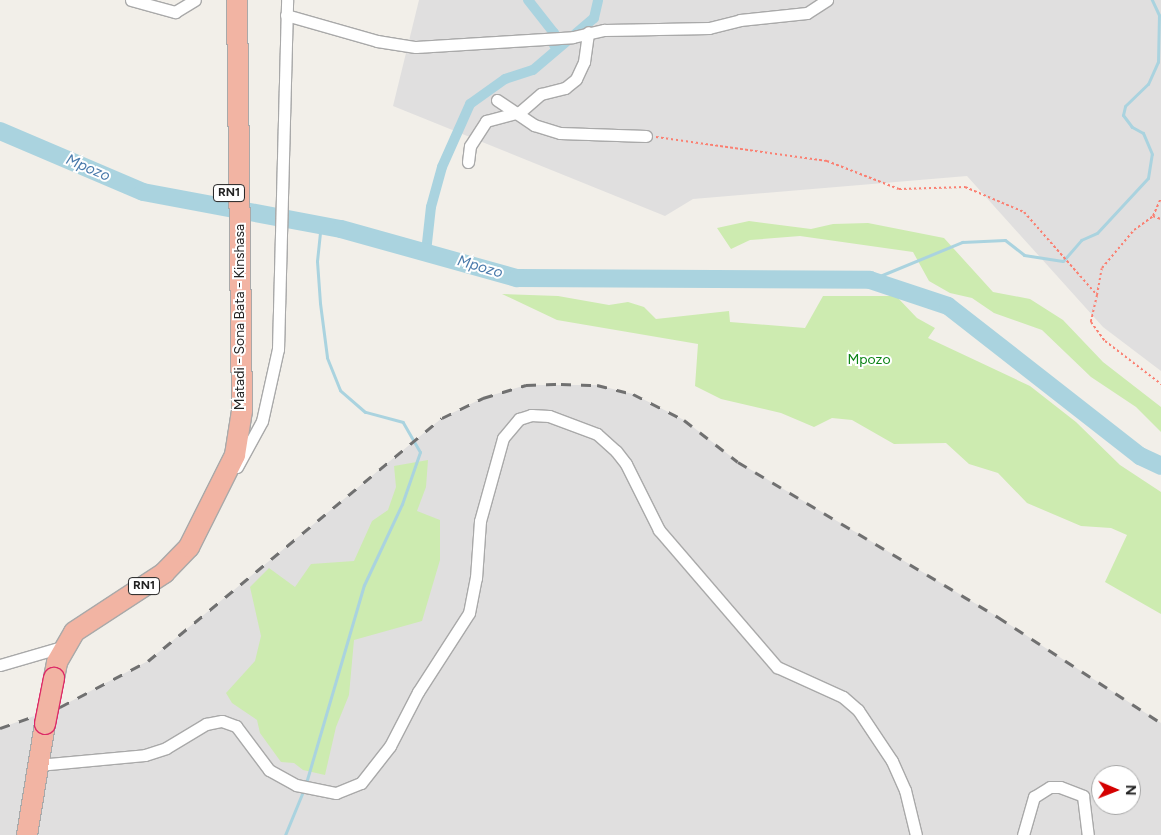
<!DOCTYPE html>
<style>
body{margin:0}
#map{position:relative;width:1161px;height:835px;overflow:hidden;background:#f2efe9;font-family:Figtree,sans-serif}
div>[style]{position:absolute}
.residential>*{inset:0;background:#e0dfdf}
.grass>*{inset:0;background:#cdebb0}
.stream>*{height:3px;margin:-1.5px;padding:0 1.5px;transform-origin:1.5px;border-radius:1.5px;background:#aad3df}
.canal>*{height:10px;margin:-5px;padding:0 5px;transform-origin:5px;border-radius:5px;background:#aad3df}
.river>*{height:18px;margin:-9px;padding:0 9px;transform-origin:9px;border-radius:9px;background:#aad3df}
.path>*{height:2px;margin-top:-1px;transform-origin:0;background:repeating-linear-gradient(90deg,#fa8072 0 2.5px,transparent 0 5px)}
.roads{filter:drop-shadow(1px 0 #a9a9a9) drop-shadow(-1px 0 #a9a9a9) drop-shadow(0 1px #a9a9a9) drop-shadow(0 -1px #a9a9a9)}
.minor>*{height:11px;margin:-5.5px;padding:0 5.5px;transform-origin:5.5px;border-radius:5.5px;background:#fff}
.trunk>*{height:20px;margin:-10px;padding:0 10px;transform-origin:10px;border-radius:10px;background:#f2b4a3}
.rail>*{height:3px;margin-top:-1.5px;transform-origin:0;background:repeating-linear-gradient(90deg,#707070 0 10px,transparent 0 20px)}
.bridges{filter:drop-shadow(1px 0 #dc2a67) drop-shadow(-1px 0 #dc2a67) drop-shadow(0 1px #dc2a67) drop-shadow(0 -1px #dc2a67)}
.trunk-bridge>*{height:20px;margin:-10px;padding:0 10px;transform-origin:10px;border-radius:10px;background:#f2b4a3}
span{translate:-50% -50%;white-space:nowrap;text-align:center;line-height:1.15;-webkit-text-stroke:4px #fff;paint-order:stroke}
.shield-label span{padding:1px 4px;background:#fff;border:1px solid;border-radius:4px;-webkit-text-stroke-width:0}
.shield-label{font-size:12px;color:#222;font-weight:700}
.street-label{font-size:14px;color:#222}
.park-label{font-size:14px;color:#0c8416}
.water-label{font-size:15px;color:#4a7aab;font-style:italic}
.north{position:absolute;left:1091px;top:765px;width:50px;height:50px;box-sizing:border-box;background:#fff;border:1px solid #a7a7a7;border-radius:50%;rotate:91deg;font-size:14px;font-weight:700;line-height:20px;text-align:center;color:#222}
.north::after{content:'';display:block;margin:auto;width:18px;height:22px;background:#d40000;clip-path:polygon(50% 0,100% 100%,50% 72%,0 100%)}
</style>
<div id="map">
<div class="residential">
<i style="clip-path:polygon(419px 0,1161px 0,1161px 371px,1103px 327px,967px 176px,693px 199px,665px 216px,393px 106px)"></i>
<i style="clip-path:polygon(evenodd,526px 385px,597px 385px,633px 394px,684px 420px,738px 462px,998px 617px,1161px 723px,1161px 835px,0 835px,0 728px,60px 707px,148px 661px,442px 418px,483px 398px,526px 385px,1101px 775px,1131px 775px,1131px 805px,1101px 805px,1101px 775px)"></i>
</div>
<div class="grass">
<i style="clip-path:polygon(749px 221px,811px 229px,833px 224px,868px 223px,944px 238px,993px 292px,1030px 299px,1063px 320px,1103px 362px,1161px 407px,1161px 432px,1136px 407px,1091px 377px,1042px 330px,994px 313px,972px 298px,950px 293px,929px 281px,913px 252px,800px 236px,750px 240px,731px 249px,717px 228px)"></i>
<i style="clip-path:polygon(502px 294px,558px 296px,609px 305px,628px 302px,644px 307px,656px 319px,729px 311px,730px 322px,805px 328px,823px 296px,896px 296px,917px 318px,935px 328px,928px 338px,1030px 386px,1076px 422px,1120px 465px,1161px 492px,1161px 614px,1105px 582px,1127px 535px,1111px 528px,1081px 526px,1027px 503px,998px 473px,969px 464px,946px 443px,894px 444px,852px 420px,832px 418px,814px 427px,781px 413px,721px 399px,695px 386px,698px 344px,557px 320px)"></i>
<i style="clip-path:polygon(428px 460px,426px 487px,417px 511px,440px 520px,440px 560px,422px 621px,354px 640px,349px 695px,336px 727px,325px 775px,303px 770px,294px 763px,281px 762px,260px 733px,257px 720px,232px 703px,226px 693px,255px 661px,261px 636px,250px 587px,269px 568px,295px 587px,311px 564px,354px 561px,372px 521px,388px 510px,396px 487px,394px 466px)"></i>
</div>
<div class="stream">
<i style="left:870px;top:280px;width:100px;rotate:-22.4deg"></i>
<i style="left:962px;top:242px;width:43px;rotate:-2.7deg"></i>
<i style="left:1005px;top:240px;width:24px;rotate:38deg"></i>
<i style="left:1024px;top:255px;width:39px;rotate:9deg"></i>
<i style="left:1063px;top:261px;width:28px;rotate:-49deg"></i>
<i style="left:1081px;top:240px;width:17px;rotate:-24deg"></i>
<i style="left:1097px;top:233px;width:75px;rotate:-47.2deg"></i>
<i style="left:1148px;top:178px;width:24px;rotate:-81deg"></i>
<i style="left:1152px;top:154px;width:23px;rotate:-113deg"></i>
<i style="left:1143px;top:133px;width:13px;rotate:-151deg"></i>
<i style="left:1132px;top:127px;width:15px;rotate:-127deg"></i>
<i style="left:1123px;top:115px;width:9px;rotate:-77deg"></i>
<i style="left:1125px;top:106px;width:32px;rotate:-44deg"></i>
<i style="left:1148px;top:84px;width:24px;rotate:-66deg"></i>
<i style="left:1158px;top:62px;width:47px;rotate:-88.8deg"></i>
<i style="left:1159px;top:15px;width:17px;rotate:-115deg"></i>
<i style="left:306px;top:783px;width:206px;rotate:-73.7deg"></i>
<i style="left:364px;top:585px;width:89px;rotate:-64.9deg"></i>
<i style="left:402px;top:504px;width:55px;rotate:-70.9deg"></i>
<i style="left:420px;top:452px;width:34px;rotate:-120deg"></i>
<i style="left:403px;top:422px;width:39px;rotate:-165deg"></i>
<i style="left:365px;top:412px;width:33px;rotate:-139deg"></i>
<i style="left:340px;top:390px;width:35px;rotate:-112deg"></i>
<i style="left:327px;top:357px;width:54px;rotate:-97.4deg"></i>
<i style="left:320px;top:303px;width:42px;rotate:-94.1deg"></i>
<i style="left:317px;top:261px;width:36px;rotate:-84deg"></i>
<i style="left:285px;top:835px;width:50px;rotate:-67.6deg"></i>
</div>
<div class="canal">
<i style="left:528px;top:0;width:42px;rotate:51.8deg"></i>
<i style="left:554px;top:33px;width:12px;rotate:90deg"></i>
<i style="left:426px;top:252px;width:45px;rotate:-83.7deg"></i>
<i style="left:431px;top:207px;width:41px;rotate:-74.6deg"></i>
<i style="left:442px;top:167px;width:69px;rotate:-66deg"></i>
<i style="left:470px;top:104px;width:43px;rotate:-35.5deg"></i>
<i style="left:505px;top:79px;width:29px;rotate:-18deg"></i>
<i style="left:533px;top:70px;width:80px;rotate:-40.4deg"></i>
<i style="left:594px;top:18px;width:18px;rotate:-77deg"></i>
</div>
<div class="river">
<i style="left:0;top:131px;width:155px;rotate:23.1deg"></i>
<i style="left:143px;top:192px;width:201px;rotate:10.6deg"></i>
<i style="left:341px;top:229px;width:183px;rotate:15.6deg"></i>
<i style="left:517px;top:278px;width:353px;rotate:0.3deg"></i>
<i style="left:870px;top:280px;width:82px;rotate:18.4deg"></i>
<i style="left:948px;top:306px;width:244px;rotate:38deg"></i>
<i style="left:1140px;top:456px;width:23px;rotate:25deg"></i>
</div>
<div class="path">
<i style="left:656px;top:137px;width:173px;rotate:8deg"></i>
<i style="left:827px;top:161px;width:77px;rotate:21.3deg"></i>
<i style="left:899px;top:189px;width:66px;rotate:-1.7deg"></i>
<i style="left:965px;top:187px;width:64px;rotate:23deg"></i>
<i style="left:1024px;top:212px;width:111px;rotate:48.7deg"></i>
<i style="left:1097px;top:295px;width:28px;rotate:103deg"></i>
<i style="left:1091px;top:322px;width:24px;rotate:54deg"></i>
<i style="left:1105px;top:341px;width:71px;rotate:37.5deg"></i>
<i style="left:1153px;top:216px;width:9px;rotate:21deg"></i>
<i style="left:1097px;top:295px;width:27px;rotate:-80deg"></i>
<i style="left:1102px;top:268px;width:50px;rotate:-49.9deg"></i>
<i style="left:1134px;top:230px;width:24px;rotate:-36deg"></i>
<i style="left:1153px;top:216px;width:20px;rotate:-66deg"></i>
</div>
<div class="roads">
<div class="minor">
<i style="left:131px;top:0;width:46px;rotate:15.3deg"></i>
<i style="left:175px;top:12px;width:23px;rotate:-31deg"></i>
<i style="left:286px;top:15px;width:95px;rotate:15.9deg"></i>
<i style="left:377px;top:41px;width:39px;rotate:9deg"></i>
<i style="left:416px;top:47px;width:157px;rotate:-3.6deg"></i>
<i style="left:573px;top:37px;width:32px;rotate:-13deg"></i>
<i style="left:604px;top:30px;width:105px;rotate:-1.1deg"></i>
<i style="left:709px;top:28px;width:32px;rotate:-14deg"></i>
<i style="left:740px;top:20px;width:67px;rotate:-6deg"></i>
<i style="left:807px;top:13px;width:24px;rotate:-33deg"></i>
<i style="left:497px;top:100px;width:45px;rotate:34deg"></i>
<i style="left:534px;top:125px;width:27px;rotate:17deg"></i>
<i style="left:560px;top:133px;width:86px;rotate:2deg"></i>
<i style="left:468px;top:162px;width:16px;rotate:-83deg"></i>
<i style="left:470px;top:146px;width:30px;rotate:-57deg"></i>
<i style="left:486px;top:121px;width:35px;rotate:-15deg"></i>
<i style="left:520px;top:112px;width:28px;rotate:-41deg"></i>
<i style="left:541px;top:94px;width:25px;rotate:-14deg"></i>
<i style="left:565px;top:88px;width:14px;rotate:-39deg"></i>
<i style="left:576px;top:79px;width:19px;rotate:-65deg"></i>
<i style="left:584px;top:62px;width:30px;rotate:-82deg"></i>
<i style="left:237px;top:467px;width:52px;rotate:-61.5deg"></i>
<i style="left:262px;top:421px;width:74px;rotate:-77.5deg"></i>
<i style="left:278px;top:349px;width:349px;rotate:-88.5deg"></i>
<i style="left:0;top:665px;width:68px;rotate:-16.3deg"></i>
<i style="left:38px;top:765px;width:107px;rotate:-5.3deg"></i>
<i style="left:145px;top:755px;width:22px;rotate:-18deg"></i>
<i style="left:166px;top:748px;width:47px;rotate:-31deg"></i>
<i style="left:206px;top:724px;width:16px;rotate:-11deg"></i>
<i style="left:222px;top:721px;width:15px;rotate:20deg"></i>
<i style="left:236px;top:726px;width:55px;rotate:53.1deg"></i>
<i style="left:269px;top:770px;width:31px;rotate:29deg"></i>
<i style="left:296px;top:785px;width:41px;rotate:11.3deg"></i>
<i style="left:336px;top:793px;width:27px;rotate:-22deg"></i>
<i style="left:361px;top:783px;width:47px;rotate:-51.9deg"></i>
<i style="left:390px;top:746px;width:61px;rotate:-62.6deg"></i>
<i style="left:418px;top:692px;width:94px;rotate:-57.2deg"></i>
<i style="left:469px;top:613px;width:36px;rotate:-79deg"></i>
<i style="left:476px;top:578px;width:57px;rotate:-86deg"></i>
<i style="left:480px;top:521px;width:86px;rotate:-74.5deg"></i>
<i style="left:503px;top:438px;width:25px;rotate:-50deg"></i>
<i style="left:519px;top:419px;width:13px;rotate:-18deg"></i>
<i style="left:531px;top:415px;width:18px;rotate:3deg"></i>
<i style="left:549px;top:416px;width:51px;rotate:20.6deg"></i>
<i style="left:597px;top:434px;width:25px;rotate:42deg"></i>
<i style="left:616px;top:451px;width:16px;rotate:52deg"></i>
<i style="left:626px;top:464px;width:74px;rotate:63.4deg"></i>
<i style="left:659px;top:530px;width:181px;rotate:49.3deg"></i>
<i style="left:777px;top:667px;width:72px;rotate:24.4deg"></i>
<i style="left:843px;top:697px;width:20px;rotate:41deg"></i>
<i style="left:858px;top:710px;width:61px;rotate:56.3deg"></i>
<i style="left:892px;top:761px;width:32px;rotate:66deg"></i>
<i style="left:905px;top:790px;width:46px;rotate:76.3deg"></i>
<i style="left:1023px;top:835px;width:40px;rotate:-74deg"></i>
<i style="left:1034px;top:797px;width:19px;rotate:-32deg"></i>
<i style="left:1050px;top:787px;width:10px"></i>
<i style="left:1060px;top:787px;width:25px;rotate:21deg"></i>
<i style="left:1083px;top:796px;width:39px;rotate:83deg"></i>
</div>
<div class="trunk">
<i style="left:54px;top:678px;width:16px;rotate:-79deg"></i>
<i style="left:57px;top:662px;width:34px;rotate:-60deg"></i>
<i style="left:74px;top:632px;width:108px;rotate:-33.2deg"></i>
<i style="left:164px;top:573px;width:36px;rotate:-46deg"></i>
<i style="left:189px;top:547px;width:103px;rotate:-63.4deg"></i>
<i style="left:235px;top:455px;width:45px;rotate:-81deg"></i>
<i style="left:242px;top:411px;width:411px;rotate:-90.7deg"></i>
<i style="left:27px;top:835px;width:112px;rotate:-80.8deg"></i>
</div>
</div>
<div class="rail">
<i style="left:0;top:728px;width:64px;rotate:-19.3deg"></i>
<i style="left:60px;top:707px;width:99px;rotate:-27.6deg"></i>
<i style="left:148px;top:661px;width:381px;rotate:-39.6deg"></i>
<i style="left:442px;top:418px;width:46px;rotate:-26deg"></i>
<i style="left:483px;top:398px;width:45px;rotate:-16.8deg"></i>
<i style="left:526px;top:385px;width:35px;rotate:-2deg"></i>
<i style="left:561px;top:384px;width:36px;rotate:2deg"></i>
<i style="left:597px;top:385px;width:37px;rotate:14deg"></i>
<i style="left:633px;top:394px;width:57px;rotate:27deg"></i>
<i style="left:684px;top:420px;width:68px;rotate:37.9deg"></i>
<i style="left:738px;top:462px;width:303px;rotate:30.8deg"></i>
<i style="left:998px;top:617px;width:194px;rotate:33deg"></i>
</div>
<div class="bridges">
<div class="trunk-bridge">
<i style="left:45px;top:724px;width:47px;rotate:-78.9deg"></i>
</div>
</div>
<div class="shield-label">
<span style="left:229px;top:193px">RN1</span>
<span style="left:144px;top:586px">RN1</span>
</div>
<div class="street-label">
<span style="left:240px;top:317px;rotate:-90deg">Matadi - Sona Bata - Kinshasa</span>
</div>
<div class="park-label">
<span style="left:869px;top:360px">Mpozo</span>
</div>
<div class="water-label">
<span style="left:88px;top:168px;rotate:23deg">Mpozo</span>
<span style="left:480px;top:267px;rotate:16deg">Mpozo</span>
</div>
<div class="north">N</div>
</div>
